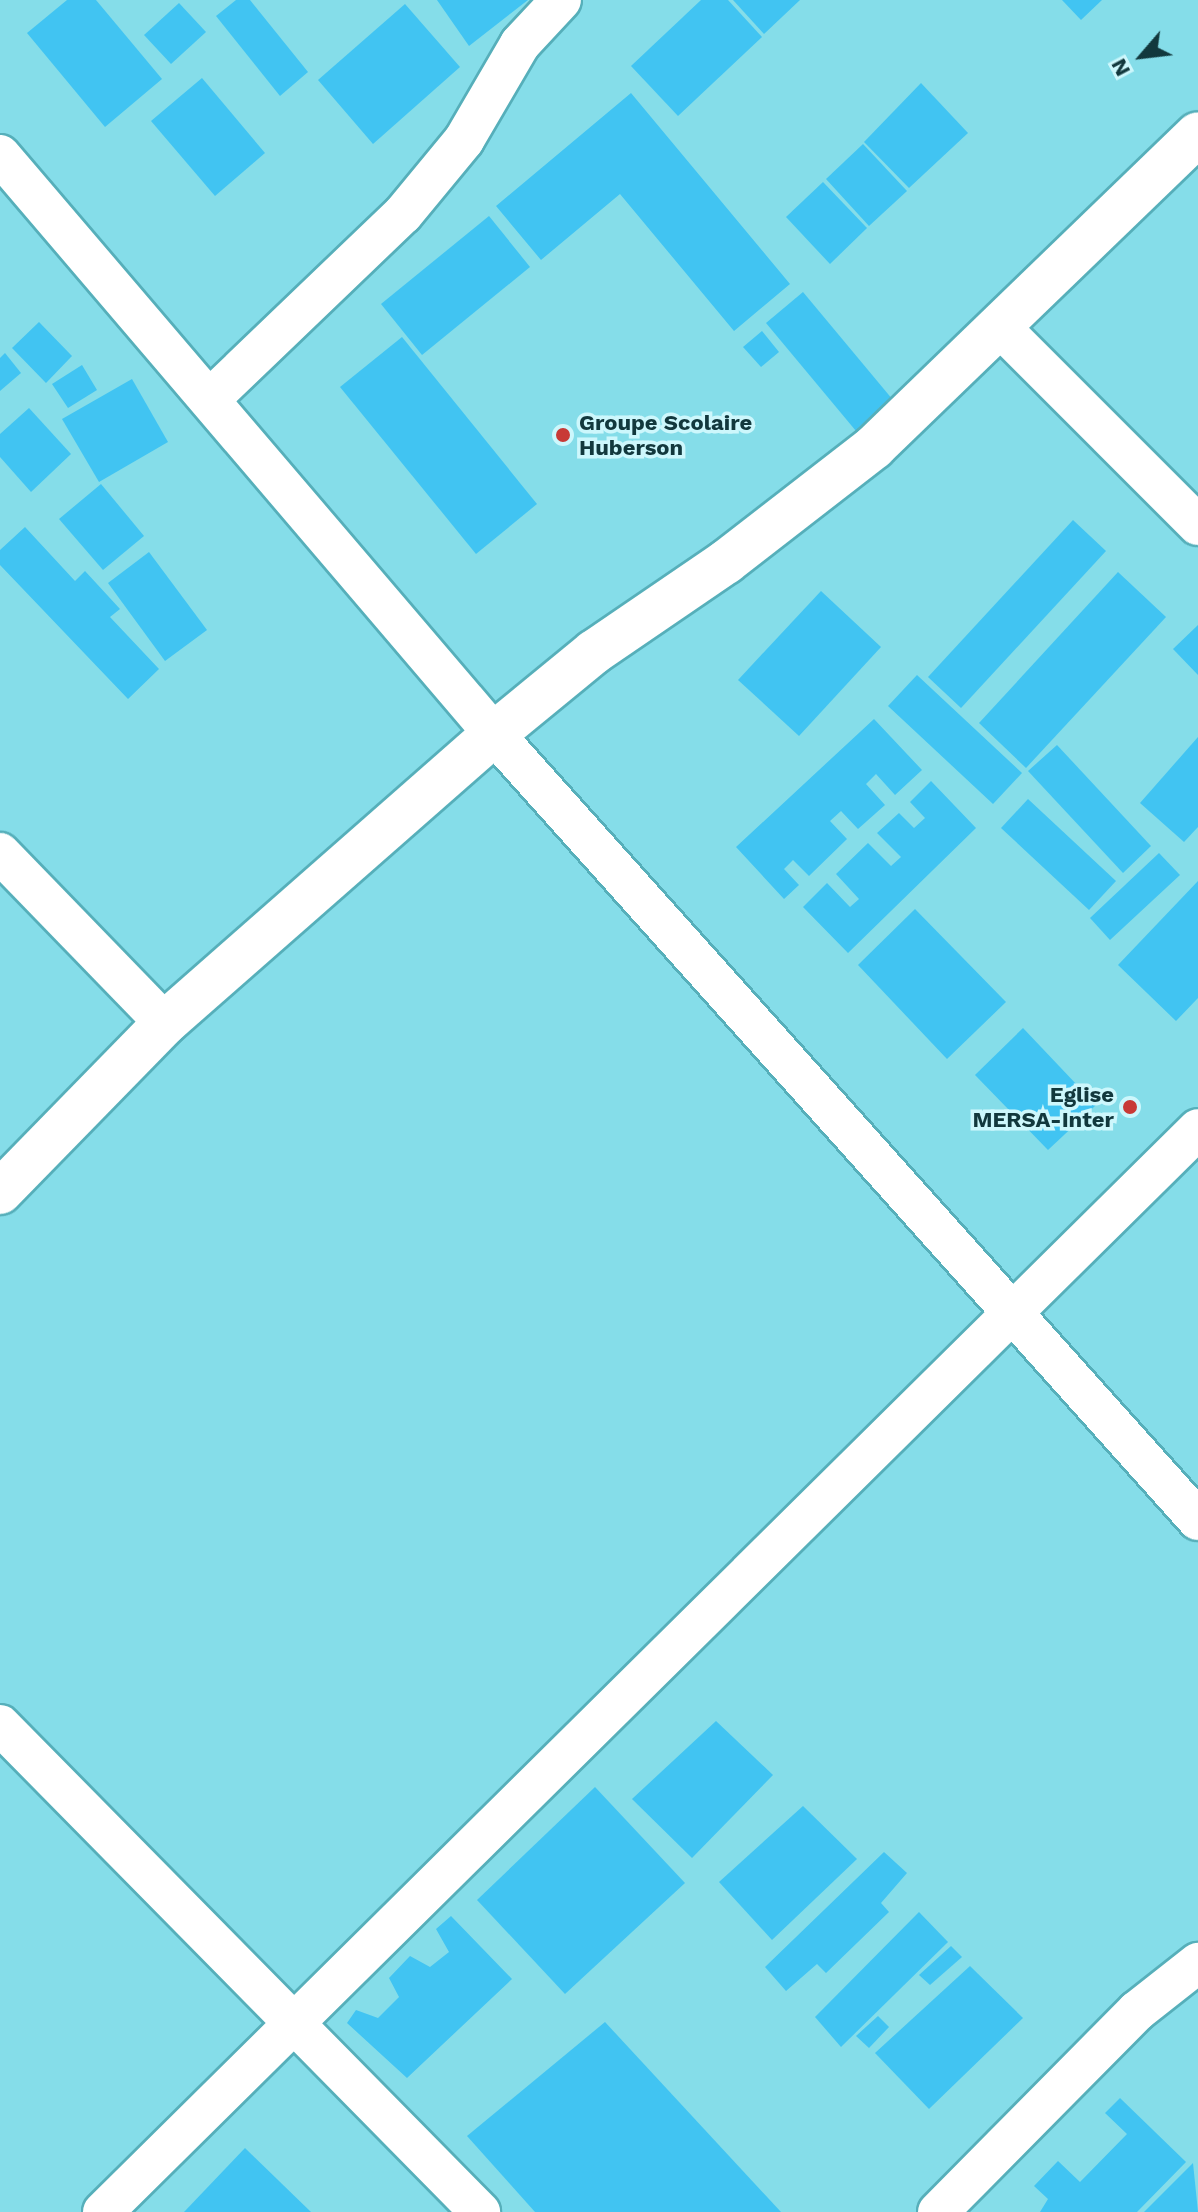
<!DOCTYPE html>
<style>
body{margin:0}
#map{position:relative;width:1198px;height:2212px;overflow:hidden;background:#85dde9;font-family:"Work Sans",sans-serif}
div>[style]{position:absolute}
.building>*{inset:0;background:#41c4f2}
.roads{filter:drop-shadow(2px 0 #56afba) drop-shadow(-2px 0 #56afba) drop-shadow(0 2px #56afba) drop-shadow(0 -2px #56afba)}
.minor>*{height:40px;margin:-20px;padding:0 20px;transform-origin:20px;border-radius:20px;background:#fff}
.tertiary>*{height:44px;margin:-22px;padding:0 22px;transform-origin:22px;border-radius:22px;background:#fff}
.dots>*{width:22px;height:22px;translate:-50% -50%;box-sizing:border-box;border:4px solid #cdf7fc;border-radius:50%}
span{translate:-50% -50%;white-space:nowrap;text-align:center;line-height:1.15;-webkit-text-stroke:7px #cdf7fc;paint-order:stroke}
.poi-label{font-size:22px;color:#12383d;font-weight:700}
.left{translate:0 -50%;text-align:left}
.right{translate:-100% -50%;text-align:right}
.north{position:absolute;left:1102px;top:16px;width:80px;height:80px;-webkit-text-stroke:6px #cdf7fc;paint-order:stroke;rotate:242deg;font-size:22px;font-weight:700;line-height:32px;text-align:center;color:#12383d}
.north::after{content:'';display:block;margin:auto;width:28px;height:36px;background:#12383d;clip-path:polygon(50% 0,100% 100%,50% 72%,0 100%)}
</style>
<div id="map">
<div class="building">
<i style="clip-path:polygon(67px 0,96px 0,162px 79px,105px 127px,27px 33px)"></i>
<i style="clip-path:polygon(236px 0,250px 0,308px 72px,280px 96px,216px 16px)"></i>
<i style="clip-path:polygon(437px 0,528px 0,469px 46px)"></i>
<i style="clip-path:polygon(701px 0,728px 0,762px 37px,678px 116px,631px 66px)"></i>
<i style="clip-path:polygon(733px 0,800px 0,764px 34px)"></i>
<i style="clip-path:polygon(1062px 0,1102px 0,1081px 20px)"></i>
<i style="clip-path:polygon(179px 3px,206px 32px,171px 64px,144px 35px)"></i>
<i style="clip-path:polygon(405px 4px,460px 67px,373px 144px,318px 80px)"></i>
<i style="clip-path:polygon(202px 78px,265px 153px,215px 196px,151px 121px)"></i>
<i style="clip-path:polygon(921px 83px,968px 133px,909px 188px,864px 142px)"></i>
<i style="clip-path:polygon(631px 93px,790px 284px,734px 331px,620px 194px,541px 260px,496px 206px)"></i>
<i style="clip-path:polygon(863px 144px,907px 191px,869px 226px,826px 179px)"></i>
<i style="clip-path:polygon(823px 182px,867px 228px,830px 264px,786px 217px)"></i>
<i style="clip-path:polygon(489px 216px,530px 267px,422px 355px,381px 304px)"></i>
<i style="clip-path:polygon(803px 292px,903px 412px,866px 443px,766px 323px)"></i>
<i style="clip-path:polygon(39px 322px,72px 356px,46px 383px,12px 348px)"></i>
<i style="clip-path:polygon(762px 331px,779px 352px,761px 367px,743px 347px)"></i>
<i style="clip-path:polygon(402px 337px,537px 504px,476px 554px,340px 387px)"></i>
<i style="clip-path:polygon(5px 353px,21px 373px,0 391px,0 358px)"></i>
<i style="clip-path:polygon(82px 365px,97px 390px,68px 408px,52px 384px)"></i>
<i style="clip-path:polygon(132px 379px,168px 442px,99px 482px,62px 419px)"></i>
<i style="clip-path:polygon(29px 408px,71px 454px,31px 492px,0 457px,0 434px)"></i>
<i style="clip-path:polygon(101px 484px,144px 536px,103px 570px,59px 519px)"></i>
<i style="clip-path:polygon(1073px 520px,1106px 551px,961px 708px,928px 677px)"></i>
<i style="clip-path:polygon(25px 527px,75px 581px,85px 571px,120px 609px,110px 617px,159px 669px,128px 699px,0 565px,0 550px)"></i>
<i style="clip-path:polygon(149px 552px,207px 630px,165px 661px,108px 583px)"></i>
<i style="clip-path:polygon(1118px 572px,1166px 617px,1026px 768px,979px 723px)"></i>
<i style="clip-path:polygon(821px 591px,881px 647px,799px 736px,738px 680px)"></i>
<i style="clip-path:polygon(1198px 625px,1198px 675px,1173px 649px)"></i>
<i style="clip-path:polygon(917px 675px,1022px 773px,993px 804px,888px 706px)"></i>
<i style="clip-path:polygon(874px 719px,922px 770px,895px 795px,876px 774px,866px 784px,885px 805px,858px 829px,841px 811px,830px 821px,847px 839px,809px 876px,793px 860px,784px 869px,799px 885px,784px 899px,736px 847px)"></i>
<i style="clip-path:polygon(1198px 737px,1198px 827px,1184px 842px,1140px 803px)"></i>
<i style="clip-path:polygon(1057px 745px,1151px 846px,1123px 873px,1028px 771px)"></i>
<i style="clip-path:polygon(931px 781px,976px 828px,848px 953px,803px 907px,827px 883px,850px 907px,859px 899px,836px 874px,868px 843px,891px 866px,901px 857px,877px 833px,899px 813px,914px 828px,925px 818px,910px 802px)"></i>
<i style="clip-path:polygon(1028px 799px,1116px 881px,1089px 910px,1001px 828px)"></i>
<i style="clip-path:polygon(1159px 853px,1180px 875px,1110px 940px,1090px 918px)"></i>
<i style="clip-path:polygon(1198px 881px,1198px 998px,1176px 1021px,1118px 965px)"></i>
<i style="clip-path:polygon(915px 909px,1006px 1002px,947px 1059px,858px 965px)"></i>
<i style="clip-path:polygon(1023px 1028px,1096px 1105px,1048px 1150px,975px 1075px)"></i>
<i style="clip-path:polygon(716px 1721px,773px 1775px,692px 1858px,632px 1799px)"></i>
<i style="clip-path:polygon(595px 1787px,685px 1883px,565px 1994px,477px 1900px)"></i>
<i style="clip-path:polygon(803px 1806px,857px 1859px,772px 1940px,719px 1882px)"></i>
<i style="clip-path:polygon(884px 1852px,907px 1873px,881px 1903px,889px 1912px,826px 1973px,817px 1964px,786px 1991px,765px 1967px)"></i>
<i style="clip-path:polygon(919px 1912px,948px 1942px,841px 2047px,815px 2017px)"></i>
<i style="clip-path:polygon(451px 1916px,512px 1979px,407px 2078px,347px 2023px,356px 2010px,378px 2018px,399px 1997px,389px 1978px,410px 1956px,430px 1967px,449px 1952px,436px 1929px)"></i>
<i style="clip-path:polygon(951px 1946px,962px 1957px,930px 1985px,919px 1975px)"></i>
<i style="clip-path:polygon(970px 1966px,1023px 2018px,929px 2109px,875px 2053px)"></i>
<i style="clip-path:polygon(878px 2016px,889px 2027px,869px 2048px,856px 2036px)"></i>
<i style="clip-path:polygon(605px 2022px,781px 2212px,535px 2212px,467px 2136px)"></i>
<i style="clip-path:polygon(1120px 2098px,1186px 2162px,1137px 2212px,1040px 2212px,1048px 2199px,1034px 2186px,1058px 2161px,1080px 2182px,1127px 2134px,1105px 2113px)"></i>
<i style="clip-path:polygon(245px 2148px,311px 2212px,184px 2212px)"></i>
<i style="clip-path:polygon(1193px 2163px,1198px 2212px,1144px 2212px)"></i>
</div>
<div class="roads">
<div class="minor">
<i style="left:0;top:155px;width:761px;rotate:49.53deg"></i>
<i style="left:494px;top:734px;width:1055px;rotate:48.15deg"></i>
<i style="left:1002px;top:329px;width:277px;rotate:45deg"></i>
<i style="left:211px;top:398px;width:266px;rotate:-43.8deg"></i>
<i style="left:403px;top:214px;width:96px;rotate:-50.5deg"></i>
<i style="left:464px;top:140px;width:111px;rotate:-59.7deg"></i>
<i style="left:520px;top:44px;width:60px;rotate:-47deg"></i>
<i style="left:0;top:853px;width:237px;rotate:45.9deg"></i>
<i style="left:0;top:1725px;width:684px;rotate:45.41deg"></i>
<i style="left:103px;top:2212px;width:1540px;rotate:-44.68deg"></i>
<i style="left:938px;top:2212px;width:283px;rotate:-45.3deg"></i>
<i style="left:1137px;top:2011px;width:78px;rotate:-38.2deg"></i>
</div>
<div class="tertiary">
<i style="left:0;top:1192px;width:236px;rotate:-45.7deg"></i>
<i style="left:165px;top:1023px;width:438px;rotate:-41.3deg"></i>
<i style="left:494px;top:734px;width:129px;rotate:-39.4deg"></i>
<i style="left:594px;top:652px;width:160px;rotate:-34.3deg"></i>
<i style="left:726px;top:562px;width:187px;rotate:-37.8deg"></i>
<i style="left:874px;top:447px;width:450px;rotate:-44deg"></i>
</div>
</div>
<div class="dots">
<i style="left:563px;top:435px;background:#c83a36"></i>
<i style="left:1130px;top:1107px;background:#c83a36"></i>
</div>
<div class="poi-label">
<span class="left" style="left:579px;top:435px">Groupe Scolaire<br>Huberson</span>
<span class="right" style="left:1114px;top:1107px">Eglise<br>MERSA-Inter</span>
</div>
<div class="north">N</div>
</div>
